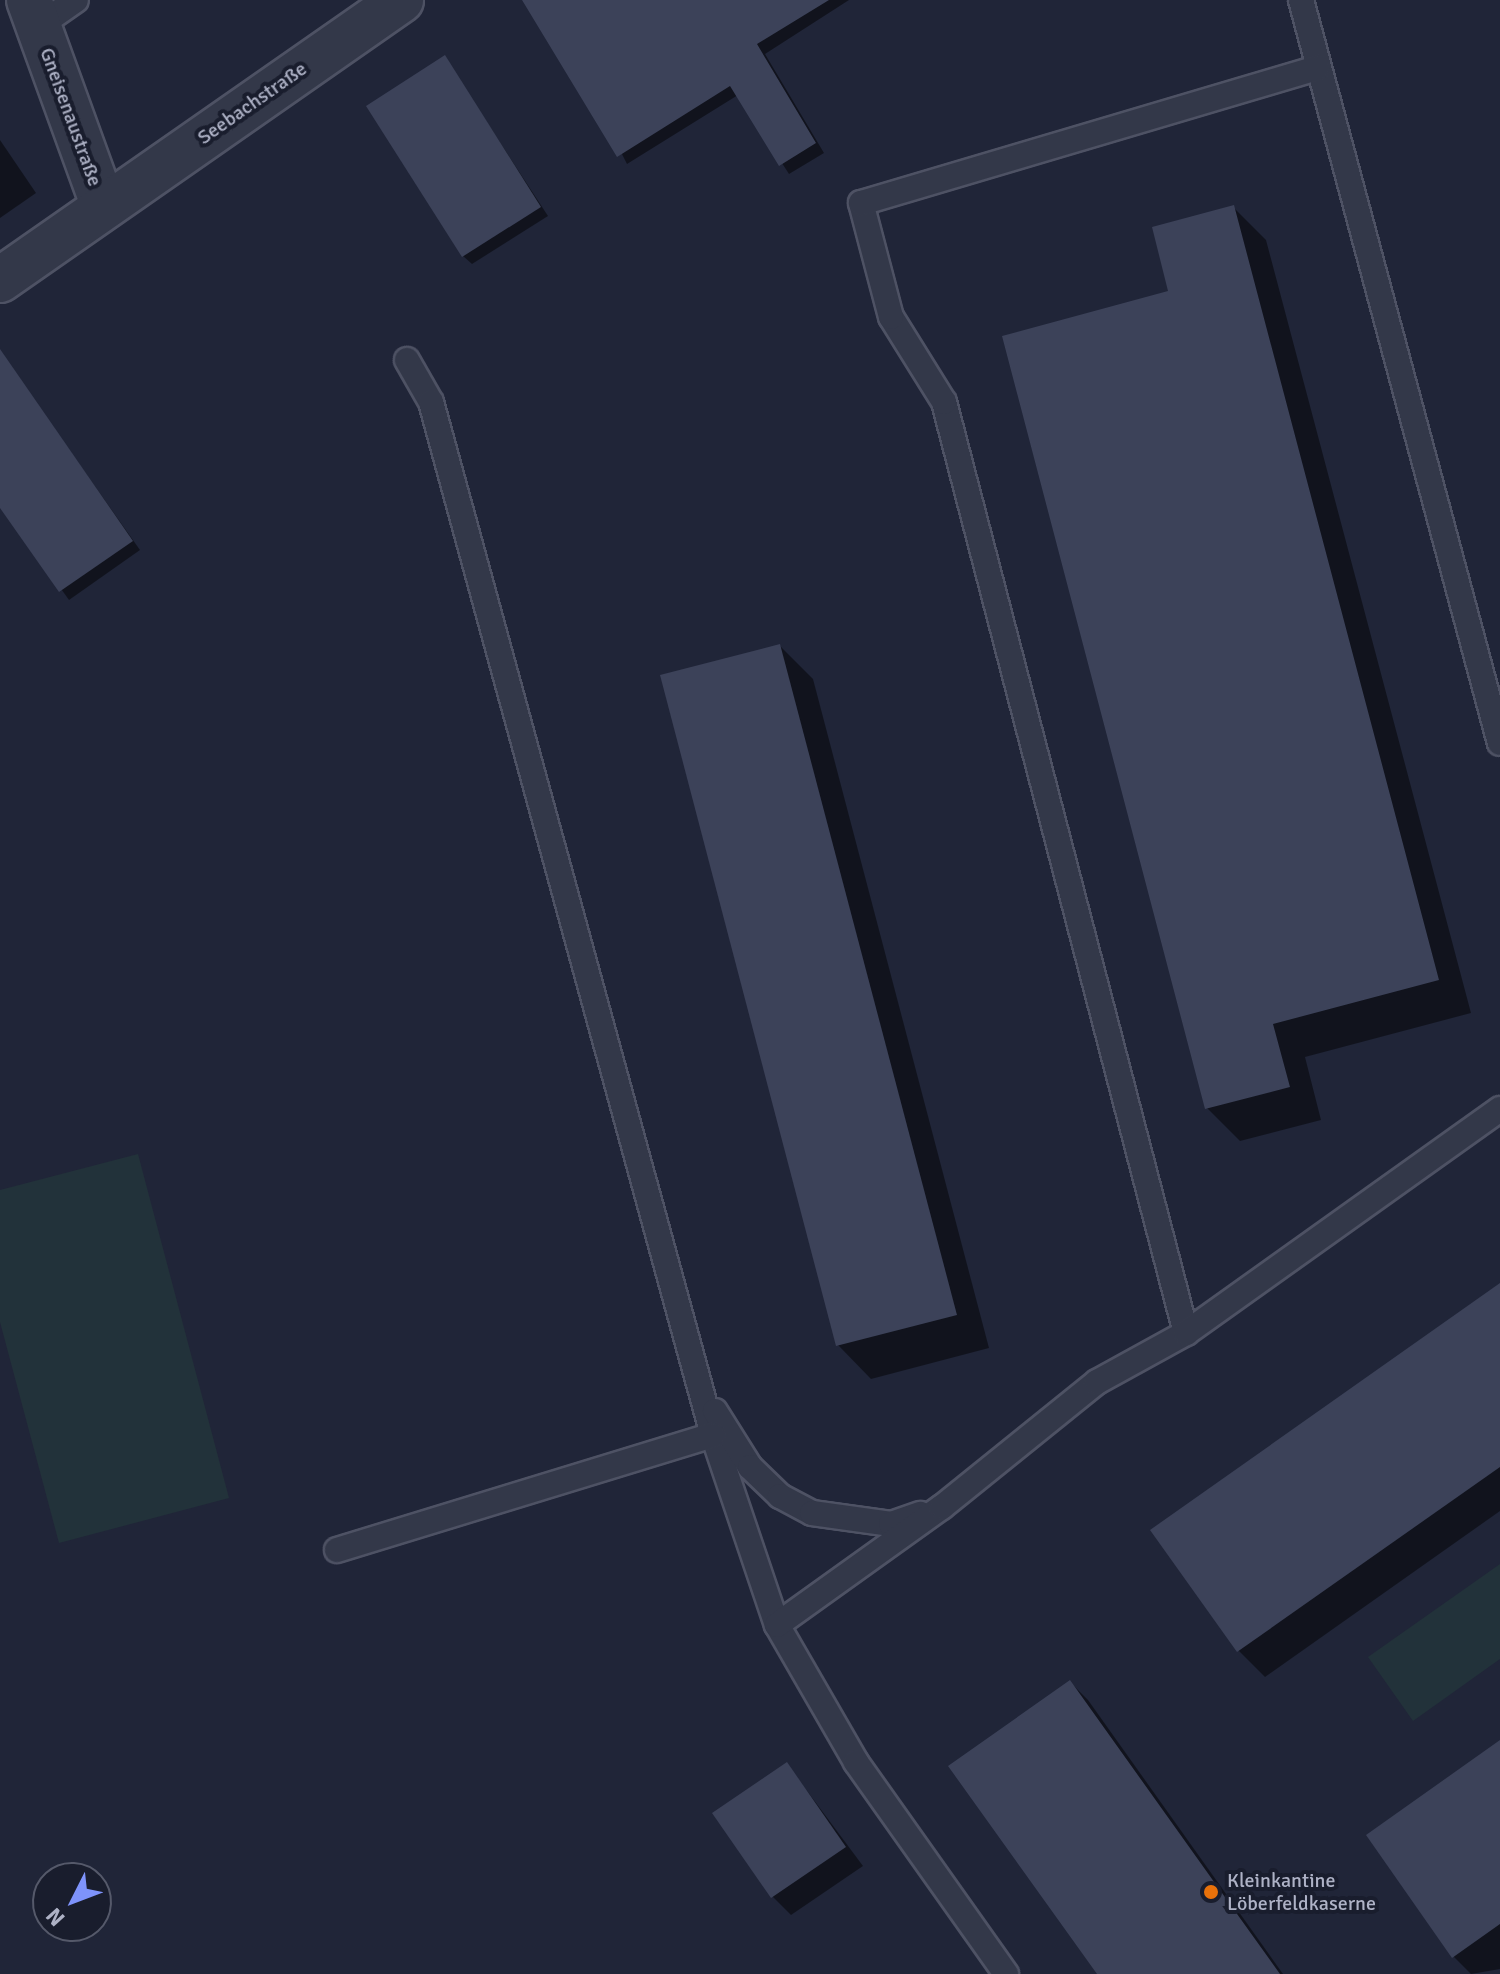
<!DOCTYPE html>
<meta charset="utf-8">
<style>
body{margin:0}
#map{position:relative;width:1500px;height:1974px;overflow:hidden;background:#202538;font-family:Signika,sans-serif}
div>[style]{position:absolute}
.green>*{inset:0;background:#22323a}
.shadow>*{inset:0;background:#0007}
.building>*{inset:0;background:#3c4259}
.roads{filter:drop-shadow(2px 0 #4e5264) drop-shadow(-2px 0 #4e5264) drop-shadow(0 2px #4e5264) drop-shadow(0 -2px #4e5264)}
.lane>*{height:24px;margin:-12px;padding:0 12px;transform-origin:12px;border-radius:12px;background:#333849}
.street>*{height:44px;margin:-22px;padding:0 22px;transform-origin:22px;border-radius:22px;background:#333849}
.dots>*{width:22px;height:22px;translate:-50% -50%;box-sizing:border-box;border:4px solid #191d2d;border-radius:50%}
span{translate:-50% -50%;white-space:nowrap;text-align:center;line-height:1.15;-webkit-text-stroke:8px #191d2d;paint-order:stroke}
.street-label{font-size:20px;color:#aeb2c6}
.poi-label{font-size:20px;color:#aeb2c6}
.left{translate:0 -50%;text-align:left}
.north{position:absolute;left:32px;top:1862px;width:80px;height:80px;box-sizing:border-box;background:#191d2d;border:2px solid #55596a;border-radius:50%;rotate:228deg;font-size:22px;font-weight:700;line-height:32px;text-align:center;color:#aeb2c6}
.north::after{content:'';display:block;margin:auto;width:28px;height:36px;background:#7e93fb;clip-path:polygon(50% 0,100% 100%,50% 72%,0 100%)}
</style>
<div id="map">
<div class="green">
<i style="clip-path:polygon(138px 1154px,229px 1498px,59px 1543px,0 1322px,0 1190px)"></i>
<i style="clip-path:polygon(1500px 1564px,1500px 1659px,1413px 1721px,1368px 1657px)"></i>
</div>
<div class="shadow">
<i style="clip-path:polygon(544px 0,849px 0,765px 54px,824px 153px,789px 174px,738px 95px,627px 164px)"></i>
<i style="clip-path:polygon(445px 58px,548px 216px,472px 264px,463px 256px)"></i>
<i style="clip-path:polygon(0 140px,36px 193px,0 218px)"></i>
<i style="clip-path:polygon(1233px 207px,1266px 240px,1471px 1013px,1305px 1057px,1321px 1120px,1240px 1141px,1207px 1108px,1171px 292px)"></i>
<i style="clip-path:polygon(10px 366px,140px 550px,69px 600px,0 504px,0 373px)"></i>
<i style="clip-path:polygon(780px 646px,813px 679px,989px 1348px,871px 1379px,838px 1345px)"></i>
<i style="clip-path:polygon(1500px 1285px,1500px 1511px,1265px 1677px,1239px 1651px,1153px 1530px)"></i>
<i style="clip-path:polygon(1070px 1682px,1088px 1700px,1283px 1974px,1099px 1974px)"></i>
<i style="clip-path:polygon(1500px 1742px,1500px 1969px,1471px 1974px,1454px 1957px)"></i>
<i style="clip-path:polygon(787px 1764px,863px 1866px,791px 1915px,773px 1897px)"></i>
</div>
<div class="building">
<i style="clip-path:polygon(522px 0,829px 0,757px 44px,816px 143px,779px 166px,730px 86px,617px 157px)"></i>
<i style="clip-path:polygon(445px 55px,541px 207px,462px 257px,366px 106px)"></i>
<i style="clip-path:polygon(1234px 205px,1439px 980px,1273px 1024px,1290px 1087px,1205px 1109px,1002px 336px,1168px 291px,1152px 227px)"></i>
<i style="clip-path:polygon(0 349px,133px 541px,59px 592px,0 508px)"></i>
<i style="clip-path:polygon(780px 644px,957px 1315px,836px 1346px,660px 675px)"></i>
<i style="clip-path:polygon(1500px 1283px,1500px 1467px,1237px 1652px,1150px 1530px)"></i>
<i style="clip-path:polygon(1070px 1680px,1217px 1886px,1280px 1974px,1097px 1974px,948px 1766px)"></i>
<i style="clip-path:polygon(1500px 1740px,1500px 1924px,1452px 1958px,1366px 1835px)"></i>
<i style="clip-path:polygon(787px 1762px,846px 1847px,771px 1898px,712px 1813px)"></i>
</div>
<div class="roads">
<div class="lane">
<i style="left:1301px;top:0;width:769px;rotate:75.01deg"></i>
<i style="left:39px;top:26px;width:45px;rotate:-35.1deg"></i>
<i style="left:407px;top:360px;width:48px;rotate:60.3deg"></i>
<i style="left:431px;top:402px;width:1071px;rotate:74.73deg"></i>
<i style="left:713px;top:1435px;width:200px;rotate:71.4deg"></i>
<i style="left:777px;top:1625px;width:158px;rotate:60deg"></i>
<i style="left:856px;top:1762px;width:260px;rotate:54.7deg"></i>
<i style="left:1186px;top:1333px;width:962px;rotate:-104.57deg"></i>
<i style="left:944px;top:402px;width:100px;rotate:-121.9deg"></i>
<i style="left:891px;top:317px;width:118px;rotate:-104.7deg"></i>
<i style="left:861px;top:203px;width:476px;rotate:-16.5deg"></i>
<i style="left:715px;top:1411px;width:66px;rotate:58deg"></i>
<i style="left:750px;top:1467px;width:42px;rotate:44deg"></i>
<i style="left:780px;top:1496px;width:36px;rotate:28deg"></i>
<i style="left:812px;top:1513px;width:80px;rotate:7.9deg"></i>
<i style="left:891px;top:1524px;width:31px;rotate:-19deg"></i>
<i style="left:337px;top:1550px;width:393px;rotate:-17deg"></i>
<i style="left:777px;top:1625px;width:203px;rotate:-35.6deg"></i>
<i style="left:942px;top:1507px;width:199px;rotate:-38.9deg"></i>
<i style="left:1097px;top:1382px;width:102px;rotate:-28.8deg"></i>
<i style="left:1186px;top:1333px;width:386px;rotate:-35.5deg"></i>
</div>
<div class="street">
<i style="left:29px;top:0;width:220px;rotate:70.1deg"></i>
<i style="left:0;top:280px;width:489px;rotate:-34.9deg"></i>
</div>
</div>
<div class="dots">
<i style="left:1211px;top:1892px;background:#e8710a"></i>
</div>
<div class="street-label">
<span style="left:252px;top:103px;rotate:-35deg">Seebachstraße</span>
<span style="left:71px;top:117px;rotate:70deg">Gneisenaustraße</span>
</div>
<div class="poi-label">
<span class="left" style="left:1227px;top:1892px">Kleinkantine<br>Löberfeldkaserne</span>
</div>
<div class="north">N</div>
</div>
